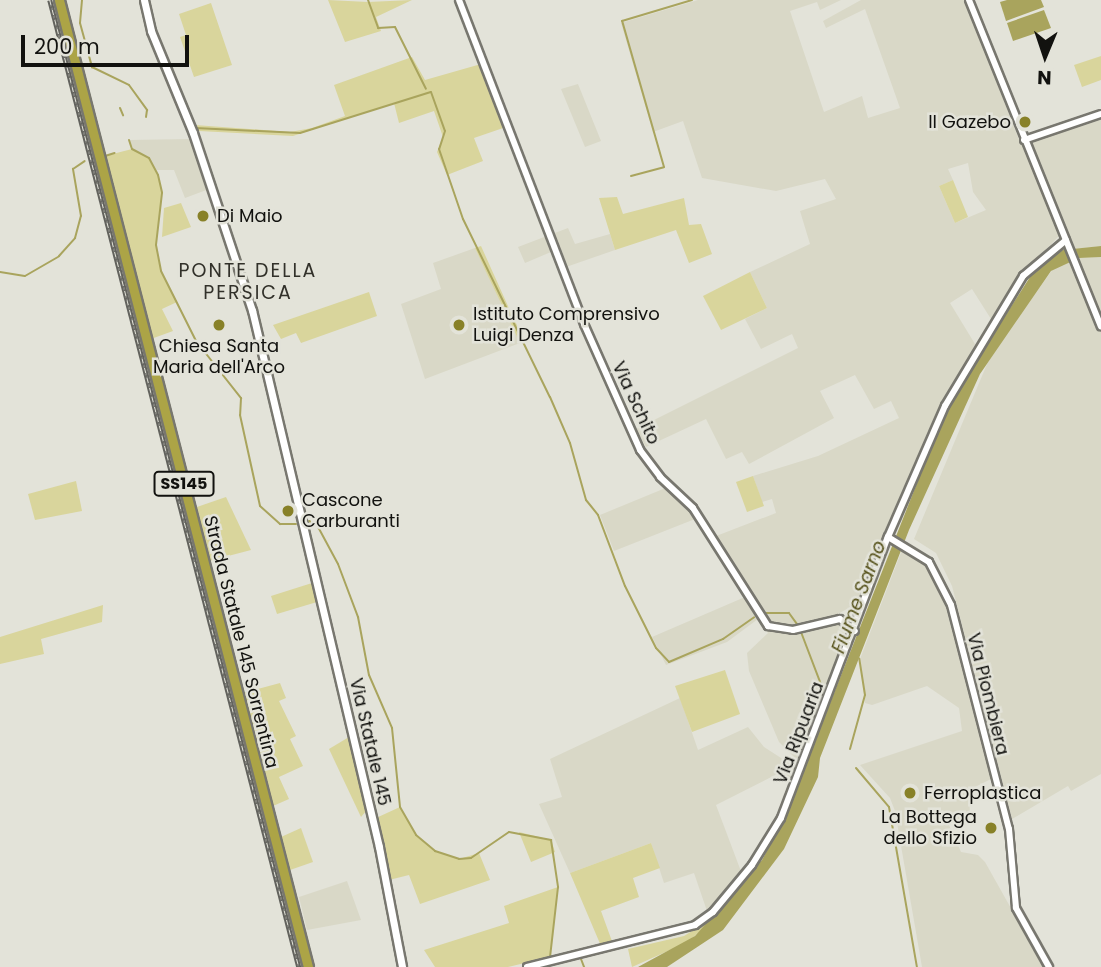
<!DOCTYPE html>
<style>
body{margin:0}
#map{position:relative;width:1101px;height:967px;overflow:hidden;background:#e3e3d9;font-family:Poppins,sans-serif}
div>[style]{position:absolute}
.built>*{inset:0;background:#d9d8c7}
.green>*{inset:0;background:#d9d59c}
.water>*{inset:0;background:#a9a45d}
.stream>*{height:2px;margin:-1px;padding:0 1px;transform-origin:1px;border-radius:1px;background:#a9a45d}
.roads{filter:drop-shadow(2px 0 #78776f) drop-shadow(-2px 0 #78776f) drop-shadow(0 2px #78776f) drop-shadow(0 -2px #78776f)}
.tertiary>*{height:6px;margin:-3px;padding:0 3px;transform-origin:3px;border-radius:3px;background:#fff}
.secondary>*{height:7px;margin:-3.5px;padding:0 3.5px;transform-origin:3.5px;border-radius:3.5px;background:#fff}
.trunk>*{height:9px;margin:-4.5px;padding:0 4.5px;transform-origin:4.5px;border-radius:4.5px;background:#aca446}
.rail>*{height:4.5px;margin-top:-2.25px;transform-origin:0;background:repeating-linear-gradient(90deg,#e3e3d9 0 5px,#62625d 0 10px);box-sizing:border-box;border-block:2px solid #62625d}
.dots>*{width:19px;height:19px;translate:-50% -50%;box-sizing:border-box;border:4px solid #e3e3d9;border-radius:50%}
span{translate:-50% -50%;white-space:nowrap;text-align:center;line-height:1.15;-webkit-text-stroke:5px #e3e3d9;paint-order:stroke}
.shield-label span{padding:2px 5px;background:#e3e3d9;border:2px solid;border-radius:5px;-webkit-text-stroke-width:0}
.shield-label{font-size:16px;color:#12120f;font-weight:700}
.poi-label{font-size:18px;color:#12120f}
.right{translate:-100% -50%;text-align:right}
.left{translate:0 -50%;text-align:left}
.street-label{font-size:18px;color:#12120f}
.neighbourhood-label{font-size:19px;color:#32312a;letter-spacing:2px}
.water-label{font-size:19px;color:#58541e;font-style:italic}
.north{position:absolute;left:1010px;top:21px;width:70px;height:70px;-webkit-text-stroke:5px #e3e3d9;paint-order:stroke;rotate:182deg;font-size:19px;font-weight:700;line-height:28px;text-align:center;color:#12120f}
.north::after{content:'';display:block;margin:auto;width:24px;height:32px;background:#12120f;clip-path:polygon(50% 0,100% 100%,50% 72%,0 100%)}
.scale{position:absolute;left:21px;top:35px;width:168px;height:32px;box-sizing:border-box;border:4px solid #12120f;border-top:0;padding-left:9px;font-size:21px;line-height:24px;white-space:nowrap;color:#12120f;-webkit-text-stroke:5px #e3e3d9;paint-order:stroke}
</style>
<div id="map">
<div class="built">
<i style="clip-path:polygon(evenodd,698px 0,841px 0,820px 10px,817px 2px,790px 11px,824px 112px,862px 96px,868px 118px,900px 108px,865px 9px,826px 28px,823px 21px,861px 0,965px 0,1021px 145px,1101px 118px,1101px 246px,1074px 249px,1067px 235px,1058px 237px,1012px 285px,991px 319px,972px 289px,950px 303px,975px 344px,884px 533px,863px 600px,836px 615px,836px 623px,844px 623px,852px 631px,797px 760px,779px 742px,749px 671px,747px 653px,768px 633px,758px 619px,727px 642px,666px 665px,652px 637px,745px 597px,711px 538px,776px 513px,772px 499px,762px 502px,753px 476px,818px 456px,899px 418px,891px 401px,874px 409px,855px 375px,820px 391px,834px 418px,749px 464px,742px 452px,726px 459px,706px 419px,646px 447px,636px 429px,798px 348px,792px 334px,761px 349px,745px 319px,767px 308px,750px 272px,810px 244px,800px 211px,836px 199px,825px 179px,776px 191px,702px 178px,683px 121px,653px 132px,621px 23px,698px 0,968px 163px,973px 192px,986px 210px,955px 223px,939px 186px,953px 180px,948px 169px,968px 163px)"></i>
<i style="clip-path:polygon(578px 84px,601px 141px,585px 147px,561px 89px)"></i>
<i style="clip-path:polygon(190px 139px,209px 189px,185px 198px,174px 170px,155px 170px,149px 158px,132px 149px,129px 140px)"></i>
<i style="clip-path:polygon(568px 228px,575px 244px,610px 234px,615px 250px,566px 267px,558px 249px,525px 263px,518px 247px)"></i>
<i style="clip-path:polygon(475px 248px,520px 343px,425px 379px,401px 304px,441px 289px,433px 263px)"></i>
<i style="clip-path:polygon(1101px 257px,1101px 774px,1071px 791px,1068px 786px,1012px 819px,952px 586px,936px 553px,914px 539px,987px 364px,1010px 328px,1053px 269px,1079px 258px)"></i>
<i style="clip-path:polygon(668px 487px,695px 519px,614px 551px,600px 515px)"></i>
<i style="clip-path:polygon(902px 550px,928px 567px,941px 587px,991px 779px,969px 790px,970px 816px,949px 825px,961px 852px,978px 855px,985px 862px,1044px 967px,922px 967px,895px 811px,890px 798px,860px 765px,962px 731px,959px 708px,927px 686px,872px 705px,865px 703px,860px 659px)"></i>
<i style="clip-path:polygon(680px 698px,698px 750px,748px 727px,764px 747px,795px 767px,791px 778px,781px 772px,716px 805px,742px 874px,707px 911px,694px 873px,664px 883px,651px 843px,570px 873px,539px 804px,562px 797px,550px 759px)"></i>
<i style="clip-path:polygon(347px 881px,361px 920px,307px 930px,299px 897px)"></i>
</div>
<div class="green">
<i style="clip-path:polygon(328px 0,368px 2px,412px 0,376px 17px,381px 31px,345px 42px)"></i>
<i style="clip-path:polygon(211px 3px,232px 65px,194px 77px,180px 37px,186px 35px,179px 14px)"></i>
<i style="clip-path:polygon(1101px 56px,1101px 80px,1082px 87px,1074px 65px)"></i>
<i style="clip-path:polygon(412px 57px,425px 80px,481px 64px,506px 127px,474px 138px,483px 161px,447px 175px,437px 152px,443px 137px,434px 111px,399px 123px,394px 103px,293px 136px,199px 131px,195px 125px,290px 132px,312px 128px,345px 116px,334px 85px)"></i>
<i style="clip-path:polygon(132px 149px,149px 158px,158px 175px,162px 193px,156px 245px,161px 271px,177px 302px,162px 309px,173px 331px,151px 339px,105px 156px)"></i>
<i style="clip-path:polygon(953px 180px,968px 217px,955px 223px,939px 186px)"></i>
<i style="clip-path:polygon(617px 197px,623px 214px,684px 198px,689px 225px,701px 224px,712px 254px,689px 263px,676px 230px,615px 250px,599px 198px)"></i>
<i style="clip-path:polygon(181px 203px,191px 227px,162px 237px,164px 208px)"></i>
<i style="clip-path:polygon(481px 246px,512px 315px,525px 341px,520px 343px,487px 274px,475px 248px)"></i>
<i style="clip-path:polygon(750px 272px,767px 308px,721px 330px,703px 296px)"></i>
<i style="clip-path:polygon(369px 292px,377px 316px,301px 343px,296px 333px,281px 339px,273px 325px)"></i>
<i style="clip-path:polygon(753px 476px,764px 506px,747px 512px,736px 482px)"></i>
<i style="clip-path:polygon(76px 481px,82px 511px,35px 520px,28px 494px)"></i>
<i style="clip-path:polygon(226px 497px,251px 550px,209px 561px,194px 508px)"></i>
<i style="clip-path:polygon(312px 583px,317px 602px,277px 614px,271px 596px)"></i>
<i style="clip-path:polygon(103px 605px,102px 622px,41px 639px,44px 654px,0 664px,0 637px)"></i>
<i style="clip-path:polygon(725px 670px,740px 714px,692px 732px,675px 686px)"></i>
<i style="clip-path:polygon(280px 683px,286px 698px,279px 701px,296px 736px,290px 739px,303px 766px,279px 777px,289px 799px,273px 806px,243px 693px)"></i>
<i style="clip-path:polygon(349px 737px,367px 810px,361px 817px,329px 749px)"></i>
<i style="clip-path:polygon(400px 807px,416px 835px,435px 851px,459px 859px,479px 853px,490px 880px,420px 904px,409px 875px,389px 880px,376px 818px)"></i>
<i style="clip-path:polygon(301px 828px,313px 862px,290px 870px,281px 837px)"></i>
<i style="clip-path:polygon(519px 832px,551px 840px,555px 852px,531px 862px)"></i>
<i style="clip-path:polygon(651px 843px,660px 868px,633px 878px,639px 897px,601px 911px,613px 944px,601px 946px,570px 873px)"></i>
<i style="clip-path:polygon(558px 887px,550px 957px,508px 967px,435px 967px,424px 950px,509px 923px,504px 906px)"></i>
<i style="clip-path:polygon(716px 916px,688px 942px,632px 967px,628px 949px,684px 936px)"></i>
</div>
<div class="water">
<i style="clip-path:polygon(1007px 0,1041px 0,1044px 7px,1006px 21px,1000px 2px)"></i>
<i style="clip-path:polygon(1044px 10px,1051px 28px,1013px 41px,1007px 23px)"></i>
<i style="clip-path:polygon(1101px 246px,1101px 257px,1079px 258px,1051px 271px,980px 374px,909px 530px,820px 758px,818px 777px,784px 849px,723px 930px,667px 967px,638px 967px,695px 936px,762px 860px,785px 817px,940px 425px,963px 382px,1037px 266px,1063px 250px)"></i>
</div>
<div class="stream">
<i style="left:82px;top:0;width:23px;rotate:95deg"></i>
<i style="left:80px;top:23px;width:46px;rotate:74.7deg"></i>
<i style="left:92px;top:67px;width:41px;rotate:25.9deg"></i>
<i style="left:129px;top:85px;width:31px;rotate:54deg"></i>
<i style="left:147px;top:110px;width:7px;rotate:98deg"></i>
<i style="left:368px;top:0;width:30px;rotate:70deg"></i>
<i style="left:378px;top:28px;width:17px;rotate:-3deg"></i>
<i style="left:395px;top:27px;width:69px;rotate:63.4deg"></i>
<i style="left:120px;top:108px;width:8px;rotate:67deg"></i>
<i style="left:195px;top:128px;width:105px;rotate:2.7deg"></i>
<i style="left:300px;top:133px;width:137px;rotate:-17.4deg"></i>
<i style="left:431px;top:92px;width:41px;rotate:70.3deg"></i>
<i style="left:445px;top:131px;width:19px;rotate:108deg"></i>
<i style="left:439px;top:149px;width:74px;rotate:71.1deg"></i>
<i style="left:463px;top:219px;width:198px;rotate:64deg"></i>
<i style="left:550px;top:397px;width:50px;rotate:66.5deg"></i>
<i style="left:570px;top:443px;width:59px;rotate:74.3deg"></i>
<i style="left:586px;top:500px;width:19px;rotate:51deg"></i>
<i style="left:598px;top:515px;width:76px;rotate:69.2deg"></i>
<i style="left:625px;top:586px;width:69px;rotate:63.4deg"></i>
<i style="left:656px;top:648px;width:19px;rotate:47deg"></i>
<i style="left:669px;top:662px;width:59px;rotate:-23.1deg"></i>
<i style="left:723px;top:639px;width:38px;rotate:-35deg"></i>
<i style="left:129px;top:140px;width:9px;rotate:72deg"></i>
<i style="left:132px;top:149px;width:19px;rotate:28deg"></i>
<i style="left:149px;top:158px;width:19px;rotate:62deg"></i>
<i style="left:158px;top:175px;width:18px;rotate:77deg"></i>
<i style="left:162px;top:193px;width:52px;rotate:96.6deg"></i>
<i style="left:156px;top:245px;width:26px;rotate:79deg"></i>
<i style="left:161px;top:271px;width:78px;rotate:63.4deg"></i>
<i style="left:196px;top:341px;width:73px;rotate:51.7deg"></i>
<i style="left:241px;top:398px;width:17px;rotate:93deg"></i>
<i style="left:240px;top:415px;width:93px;rotate:77.6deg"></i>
<i style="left:260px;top:506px;width:27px;rotate:42deg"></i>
<i style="left:280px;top:524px;width:16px"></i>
<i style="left:105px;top:156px;width:10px;rotate:-17deg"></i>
<i style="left:631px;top:176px;width:34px;rotate:-15deg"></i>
<i style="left:664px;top:167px;width:152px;rotate:-106deg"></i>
<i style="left:622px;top:21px;width:73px;rotate:-16.7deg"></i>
<i style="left:0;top:272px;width:25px;rotate:9deg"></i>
<i style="left:25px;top:276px;width:39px;rotate:-30deg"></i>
<i style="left:59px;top:256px;width:24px;rotate:-48deg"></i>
<i style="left:75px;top:238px;width:23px;rotate:-75deg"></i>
<i style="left:81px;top:216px;width:48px;rotate:-99.7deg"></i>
<i style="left:73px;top:169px;width:14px;rotate:-34deg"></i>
<i style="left:309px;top:521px;width:9px;rotate:27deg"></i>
<i style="left:317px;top:525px;width:44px;rotate:61.7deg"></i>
<i style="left:338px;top:564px;width:57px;rotate:69.3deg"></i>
<i style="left:358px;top:617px;width:59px;rotate:79.3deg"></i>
<i style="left:369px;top:675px;width:58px;rotate:66.5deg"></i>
<i style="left:392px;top:728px;width:79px;rotate:84.2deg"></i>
<i style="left:400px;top:807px;width:32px;rotate:60deg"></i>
<i style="left:416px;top:835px;width:25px;rotate:40deg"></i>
<i style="left:435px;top:851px;width:25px;rotate:18deg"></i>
<i style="left:459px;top:859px;width:12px;rotate:-5deg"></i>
<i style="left:471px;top:858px;width:46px;rotate:-34.4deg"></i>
<i style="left:509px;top:832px;width:43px;rotate:10.8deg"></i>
<i style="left:551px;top:840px;width:48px;rotate:81.5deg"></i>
<i style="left:558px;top:887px;width:70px;rotate:96.5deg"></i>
<i style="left:764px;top:613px;width:25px"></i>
<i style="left:789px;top:613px;width:14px;rotate:54deg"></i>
<i style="left:801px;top:632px;width:67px;rotate:69.1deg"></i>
<i style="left:850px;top:749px;width:56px;rotate:-74.5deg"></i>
<i style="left:865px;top:695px;width:37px;rotate:-99deg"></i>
<i style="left:856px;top:768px;width:51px;rotate:49.8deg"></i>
<i style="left:889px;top:807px;width:162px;rotate:80.1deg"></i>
<i style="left:581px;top:959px;width:9px;rotate:69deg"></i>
</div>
<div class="roads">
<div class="tertiary">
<i style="left:459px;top:0;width:347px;rotate:68.9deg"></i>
<i style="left:584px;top:324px;width:138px;rotate:66deg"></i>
<i style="left:640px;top:450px;width:34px;rotate:53deg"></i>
<i style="left:660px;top:477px;width:45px;rotate:43.2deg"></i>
<i style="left:693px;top:508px;width:140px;rotate:57.6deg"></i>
<i style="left:768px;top:626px;width:25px;rotate:9deg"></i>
<i style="left:793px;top:630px;width:48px;rotate:-13.2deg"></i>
<i style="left:840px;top:619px;width:19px;rotate:39deg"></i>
<i style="left:969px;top:0;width:352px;rotate:68deg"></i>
<i style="left:1024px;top:140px;width:81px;rotate:-18.7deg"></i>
<i style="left:888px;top:537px;width:48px;rotate:31.4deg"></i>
<i style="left:929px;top:562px;width:48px;rotate:62.9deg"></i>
<i style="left:951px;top:605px;width:231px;rotate:75.5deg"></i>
<i style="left:1009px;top:829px;width:79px;rotate:84.9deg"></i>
<i style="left:1016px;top:908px;width:68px;rotate:60.8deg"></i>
<i style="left:527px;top:967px;width:173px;rotate:-14deg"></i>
<i style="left:695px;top:925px;width:22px;rotate:-36deg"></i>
<i style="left:713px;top:912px;width:61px;rotate:-50.3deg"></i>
<i style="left:752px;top:865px;width:55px;rotate:-58.3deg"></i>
<i style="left:781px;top:818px;width:301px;rotate:-69.2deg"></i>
<i style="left:888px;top:537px;width:143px;rotate:-66.5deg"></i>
<i style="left:945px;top:406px;width:152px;rotate:-59deg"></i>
<i style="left:1023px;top:276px;width:56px;rotate:-39.9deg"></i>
</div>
<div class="secondary">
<i style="left:144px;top:0;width:32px;rotate:77deg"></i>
<i style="left:151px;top:31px;width:110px;rotate:67.6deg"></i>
<i style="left:193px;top:133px;width:187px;rotate:71.6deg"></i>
<i style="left:252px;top:310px;width:552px;rotate:76.69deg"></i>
<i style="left:379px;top:847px;width:122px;rotate:79.1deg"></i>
</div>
<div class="trunk">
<i style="left:59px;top:0;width:999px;rotate:75.56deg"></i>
</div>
</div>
<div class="rail">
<i style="left:50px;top:0;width:999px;rotate:75.56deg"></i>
</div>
<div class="dots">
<i style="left:1025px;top:122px;background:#888128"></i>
<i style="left:203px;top:216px;background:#888128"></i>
<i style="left:219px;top:325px;background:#888128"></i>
<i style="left:459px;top:325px;background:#888128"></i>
<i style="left:288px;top:511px;background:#888128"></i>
<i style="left:910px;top:793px;background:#888128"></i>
<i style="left:991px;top:828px;background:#888128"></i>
</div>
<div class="shield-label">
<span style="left:184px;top:484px">SS145</span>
</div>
<div class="poi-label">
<span class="right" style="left:1011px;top:122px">Il Gazebo</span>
<span class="left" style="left:217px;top:216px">Di Maio</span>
<span class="left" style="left:473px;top:325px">Istituto Comprensivo<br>Luigi Denza</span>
<span style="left:219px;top:357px">Chiesa Santa<br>Maria dell'Arco</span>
<span class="left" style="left:302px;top:511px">Cascone<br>Carburanti</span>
<span class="left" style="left:924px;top:793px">Ferroplastica</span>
<span class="right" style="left:977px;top:828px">La Bottega<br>dello Sfizio</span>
</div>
<div class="street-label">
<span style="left:636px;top:403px;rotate:65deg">Via Schito</span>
<span style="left:241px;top:642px;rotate:76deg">Strada Statale 145 Sorrentina</span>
<span style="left:988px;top:694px;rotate:76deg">Via Piombiera</span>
<span style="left:799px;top:733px;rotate:-69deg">Via Ripuaria</span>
<span style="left:370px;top:742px;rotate:77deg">Via Statale 145</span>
</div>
<div class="neighbourhood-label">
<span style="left:248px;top:282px">PONTE DELLA<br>PERSICA</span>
</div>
<div class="water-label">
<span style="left:859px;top:597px;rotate:-69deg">Fiume Sarno</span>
</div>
<div class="north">N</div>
<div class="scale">200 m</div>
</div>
